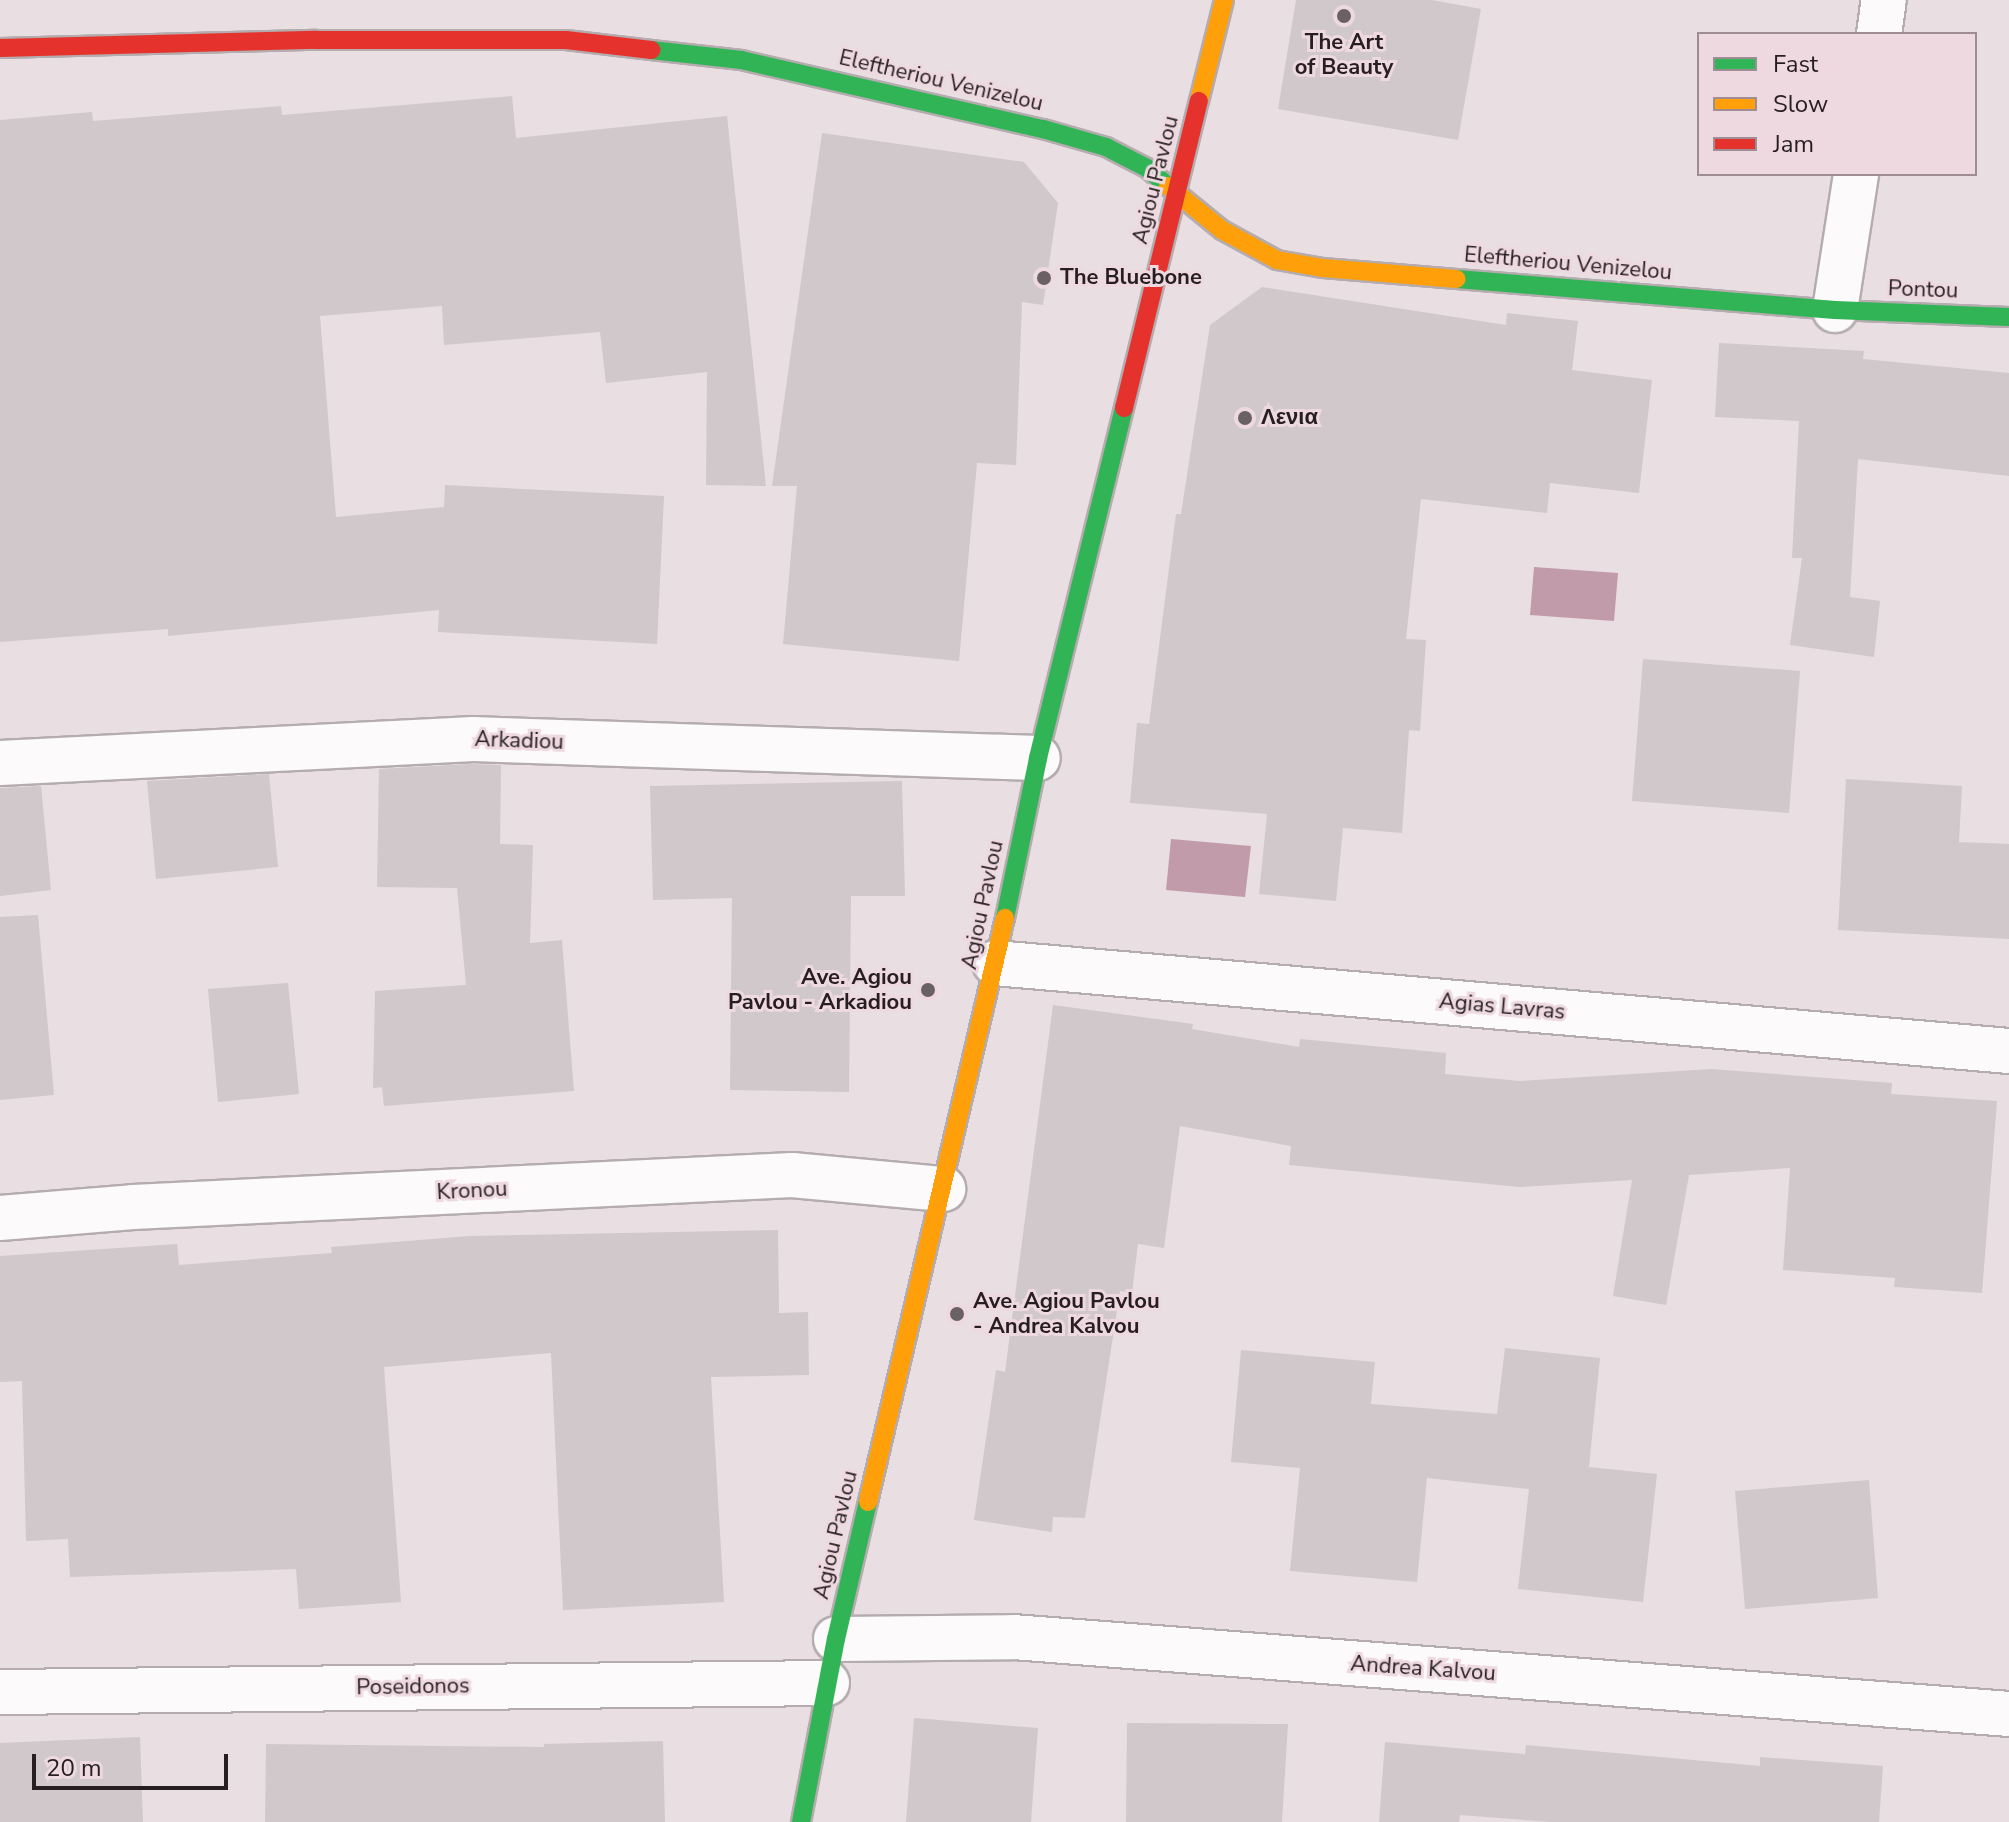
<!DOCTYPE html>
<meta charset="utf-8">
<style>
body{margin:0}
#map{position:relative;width:2009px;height:1822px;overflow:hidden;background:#e9dee1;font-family:"Nunito Sans",sans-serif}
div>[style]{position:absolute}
.water>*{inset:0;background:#c29baa}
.building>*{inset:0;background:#d0c8cb}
.roads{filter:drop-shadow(2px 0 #b4acae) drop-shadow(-2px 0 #b4acae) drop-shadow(0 2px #b4acae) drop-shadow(0 -2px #b4acae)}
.street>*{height:44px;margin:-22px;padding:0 22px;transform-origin:22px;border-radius:22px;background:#fcfafa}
.fast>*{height:18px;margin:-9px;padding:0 9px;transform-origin:9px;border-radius:9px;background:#30b455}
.slow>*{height:18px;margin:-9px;padding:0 9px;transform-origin:9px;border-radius:9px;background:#ff9f0a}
.jam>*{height:18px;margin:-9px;padding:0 9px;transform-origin:9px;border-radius:9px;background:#e5322d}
.dots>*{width:22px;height:22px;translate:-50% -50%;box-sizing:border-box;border:4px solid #eed9e0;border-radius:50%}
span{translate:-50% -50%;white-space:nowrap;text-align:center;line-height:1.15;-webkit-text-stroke:6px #eed9e0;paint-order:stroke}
.poi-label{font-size:22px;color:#261e21;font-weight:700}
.left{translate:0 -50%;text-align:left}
.right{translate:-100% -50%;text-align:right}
.street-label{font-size:22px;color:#261e21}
.legend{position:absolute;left:1697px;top:32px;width:280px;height:144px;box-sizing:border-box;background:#eed9e0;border:2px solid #9e8e94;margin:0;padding:10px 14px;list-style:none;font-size:24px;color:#261e21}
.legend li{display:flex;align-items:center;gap:16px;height:40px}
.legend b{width:40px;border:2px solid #9e8e94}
.scale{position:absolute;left:32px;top:1754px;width:196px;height:36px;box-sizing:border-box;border:4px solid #261e21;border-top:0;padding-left:10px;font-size:24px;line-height:28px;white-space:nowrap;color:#261e21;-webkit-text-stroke:6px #eed9e0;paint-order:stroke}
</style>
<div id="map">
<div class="water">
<i style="clip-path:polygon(1534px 567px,1618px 573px,1614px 621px,1530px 615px)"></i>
<i style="clip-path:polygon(1171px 839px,1251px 846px,1245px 897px,1166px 890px)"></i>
</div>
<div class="building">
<i style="clip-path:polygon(1296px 0,1432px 0,1481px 9px,1458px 140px,1278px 109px)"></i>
<i style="clip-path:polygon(512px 96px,516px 138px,727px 116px,766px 486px,706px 485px,707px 372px,606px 383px,600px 332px,444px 345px,442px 306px,320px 316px,336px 517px,444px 507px,445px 485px,664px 496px,657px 644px,438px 632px,439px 610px,168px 636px,168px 629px,0 642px,0 120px,92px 112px,93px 121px,281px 106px,282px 115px)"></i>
<i style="clip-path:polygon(822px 133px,1024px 162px,1058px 203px,1043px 305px,1022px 302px,1016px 465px,977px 463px,959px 661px,783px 644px,797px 486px,772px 486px)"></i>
<i style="clip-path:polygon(1262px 287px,1506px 325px,1507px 313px,1578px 321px,1572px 370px,1652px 380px,1639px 493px,1550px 483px,1547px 513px,1421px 499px,1406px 639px,1426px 640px,1420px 731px,1409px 730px,1402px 833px,1343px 828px,1336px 901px,1259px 894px,1267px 814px,1130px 803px,1137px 723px,1149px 724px,1176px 514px,1181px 514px,1210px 325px)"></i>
<i style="clip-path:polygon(1719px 343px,1864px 351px,1863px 359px,2009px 373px,2009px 476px,1858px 459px,1850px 597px,1880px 601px,1874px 657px,1790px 645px,1802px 558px,1792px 558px,1799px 421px,1715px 417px)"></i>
<i style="clip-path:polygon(1643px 659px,1800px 671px,1789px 813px,1632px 801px)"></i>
<i style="clip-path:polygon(470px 764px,501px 765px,500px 844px,533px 845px,530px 943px,562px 940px,574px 1091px,384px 1106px,382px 1087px,373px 1088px,375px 991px,466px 985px,457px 888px,377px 887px,379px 769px)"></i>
<i style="clip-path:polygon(269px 774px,278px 867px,156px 879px,147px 781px)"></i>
<i style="clip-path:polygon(1846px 779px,1962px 786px,1959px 842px,2009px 844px,2009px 939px,1838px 930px)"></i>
<i style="clip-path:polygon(902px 781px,905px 896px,851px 896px,849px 1092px,730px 1090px,732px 898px,653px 900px,650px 786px)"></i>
<i style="clip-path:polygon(41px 786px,51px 890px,0 896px,0 788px)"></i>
<i style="clip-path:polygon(38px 915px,54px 1095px,0 1100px,0 917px)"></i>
<i style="clip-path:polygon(288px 983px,299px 1094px,218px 1102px,208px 989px)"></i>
<i style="clip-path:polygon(1053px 1005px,1193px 1024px,1192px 1029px,1299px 1047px,1300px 1039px,1446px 1053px,1445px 1074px,1520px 1081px,1712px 1069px,1892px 1083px,1891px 1094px,1997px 1101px,1982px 1293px,1894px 1287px,1895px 1278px,1783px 1270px,1790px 1168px,1689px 1175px,1666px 1305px,1613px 1296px,1632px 1180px,1520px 1187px,1289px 1165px,1291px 1146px,1180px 1126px,1164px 1248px,1138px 1244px,1132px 1293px,1120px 1291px,1085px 1518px,1053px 1517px,1052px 1532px,974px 1520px,996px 1370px,1005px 1372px)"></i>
<i style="clip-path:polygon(778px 1230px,779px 1313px,808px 1312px,809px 1375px,711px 1377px,724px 1602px,563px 1610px,551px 1353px,384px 1367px,401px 1602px,299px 1609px,296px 1569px,70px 1577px,68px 1539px,26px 1541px,22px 1381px,0 1382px,0 1256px,177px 1244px,179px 1265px,332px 1253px,331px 1247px,470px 1236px)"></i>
<i style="clip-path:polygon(1505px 1348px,1600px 1358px,1589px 1467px,1657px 1474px,1643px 1602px,1518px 1589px,1529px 1489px,1427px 1478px,1417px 1582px,1290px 1571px,1300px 1468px,1231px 1462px,1241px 1350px,1375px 1362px,1371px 1404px,1497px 1414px)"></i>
<i style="clip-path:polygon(1869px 1480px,1878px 1598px,1745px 1609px,1735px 1491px)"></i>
<i style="clip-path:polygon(914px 1718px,1038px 1728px,1031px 1822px,906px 1822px)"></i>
<i style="clip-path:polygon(1127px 1723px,1288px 1724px,1282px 1822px,1126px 1822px)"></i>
<i style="clip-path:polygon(140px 1737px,143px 1822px,0 1822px,0 1743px)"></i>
<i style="clip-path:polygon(663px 1741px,665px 1822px,265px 1822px,266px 1744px,544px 1747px,544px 1744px)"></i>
<i style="clip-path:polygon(1385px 1742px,1525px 1754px,1526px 1745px,1760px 1766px,1760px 1757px,1883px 1766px,1879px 1822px,1551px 1822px,1460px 1815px,1459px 1822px,1379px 1822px)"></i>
</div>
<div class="roads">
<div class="street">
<i style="left:1879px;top:34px;width:34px;rotate:-82deg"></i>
<i style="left:1835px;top:310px;width:138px;rotate:-81.2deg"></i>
<i style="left:0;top:763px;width:474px;rotate:-2.9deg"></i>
<i style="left:473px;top:739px;width:565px;rotate:1.93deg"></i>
<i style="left:995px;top:963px;width:1018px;rotate:4.96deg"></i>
<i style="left:0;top:1218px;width:133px;rotate:-4.7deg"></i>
<i style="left:133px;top:1207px;width:660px;rotate:-2.78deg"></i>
<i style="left:792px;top:1175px;width:152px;rotate:5.3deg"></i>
<i style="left:836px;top:1639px;width:177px;rotate:-0.6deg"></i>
<i style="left:1013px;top:1637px;width:999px;rotate:4.42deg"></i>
<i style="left:0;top:1692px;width:827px;rotate:-0.62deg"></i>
</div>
<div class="fast">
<i style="left:651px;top:50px;width:91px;rotate:6.3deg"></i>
<i style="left:741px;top:60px;width:310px;rotate:12.9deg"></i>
<i style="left:1043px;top:129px;width:66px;rotate:15.9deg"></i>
<i style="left:1106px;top:147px;width:46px;rotate:27.1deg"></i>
<i style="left:1147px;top:168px;width:28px;rotate:41deg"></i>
<i style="left:1457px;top:279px;width:379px;rotate:4.7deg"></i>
<i style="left:1835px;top:310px;width:174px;rotate:2.3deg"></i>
<i style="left:1005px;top:918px;width:163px;rotate:-78.3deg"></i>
<i style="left:1038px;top:758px;width:360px;rotate:-76.2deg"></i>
<i style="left:801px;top:1822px;width:186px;rotate:-79.2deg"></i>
<i style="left:836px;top:1639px;width:141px;rotate:-76.9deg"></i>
</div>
<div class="slow">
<i style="left:1199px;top:101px;width:104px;rotate:-76.1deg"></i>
<i style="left:1168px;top:186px;width:70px;rotate:39.2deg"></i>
<i style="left:1222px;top:230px;width:63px;rotate:28.6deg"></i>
<i style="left:1277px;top:260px;width:47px;rotate:9.9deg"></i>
<i style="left:1323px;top:268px;width:134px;rotate:4.7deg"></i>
<i style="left:868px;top:1502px;width:600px;rotate:-76.8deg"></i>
</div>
<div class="jam">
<i style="left:0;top:48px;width:316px;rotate:-1.5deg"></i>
<i style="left:316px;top:40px;width:250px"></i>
<i style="left:566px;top:40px;width:86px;rotate:6.7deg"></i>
<i style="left:1124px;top:408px;width:316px;rotate:-76.3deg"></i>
</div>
</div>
<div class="dots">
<i style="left:1344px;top:16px;background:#6a6164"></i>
<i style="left:1044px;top:278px;background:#6a6164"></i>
<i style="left:1245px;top:418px;background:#6a6164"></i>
<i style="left:928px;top:990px;background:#6a6164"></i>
<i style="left:957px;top:1314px;background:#6a6164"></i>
</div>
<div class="poi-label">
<span style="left:1344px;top:55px">The Art<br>of Beauty</span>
<span class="left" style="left:1060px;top:278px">The Bluebone</span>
<span class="left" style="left:1261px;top:418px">Λενια</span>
<span class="right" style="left:912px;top:990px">Ave. Agiou<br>Pavlou - Arkadiou</span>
<span class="left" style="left:973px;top:1314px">Ave. Agiou Pavlou<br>- Andrea Kalvou</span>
</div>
<div class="street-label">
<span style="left:941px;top:81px;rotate:13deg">Eleftheriou Venizelou</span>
<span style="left:1156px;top:180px;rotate:-76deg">Agiou Pavlou</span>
<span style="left:1568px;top:264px;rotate:5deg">Eleftheriou Venizelou</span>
<span style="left:1923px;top:290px;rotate:2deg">Pontou</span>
<span style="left:519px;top:741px;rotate:2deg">Arkadiou</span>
<span style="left:983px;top:905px;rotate:-78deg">Agiou Pavlou</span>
<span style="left:1502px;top:1007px;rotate:5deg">Agias Lavras</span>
<span style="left:472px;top:1191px;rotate:-3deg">Kronou</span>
<span style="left:836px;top:1535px;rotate:-77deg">Agiou Pavlou</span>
<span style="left:1423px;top:1669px;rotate:4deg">Andrea Kalvou</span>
<span style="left:413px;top:1687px;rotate:-1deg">Poseidonos</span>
</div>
<ul class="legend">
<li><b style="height:10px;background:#30b455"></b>Fast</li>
<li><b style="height:10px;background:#ff9f0a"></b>Slow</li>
<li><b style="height:10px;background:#e5322d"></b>Jam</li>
</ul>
<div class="scale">20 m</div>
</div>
